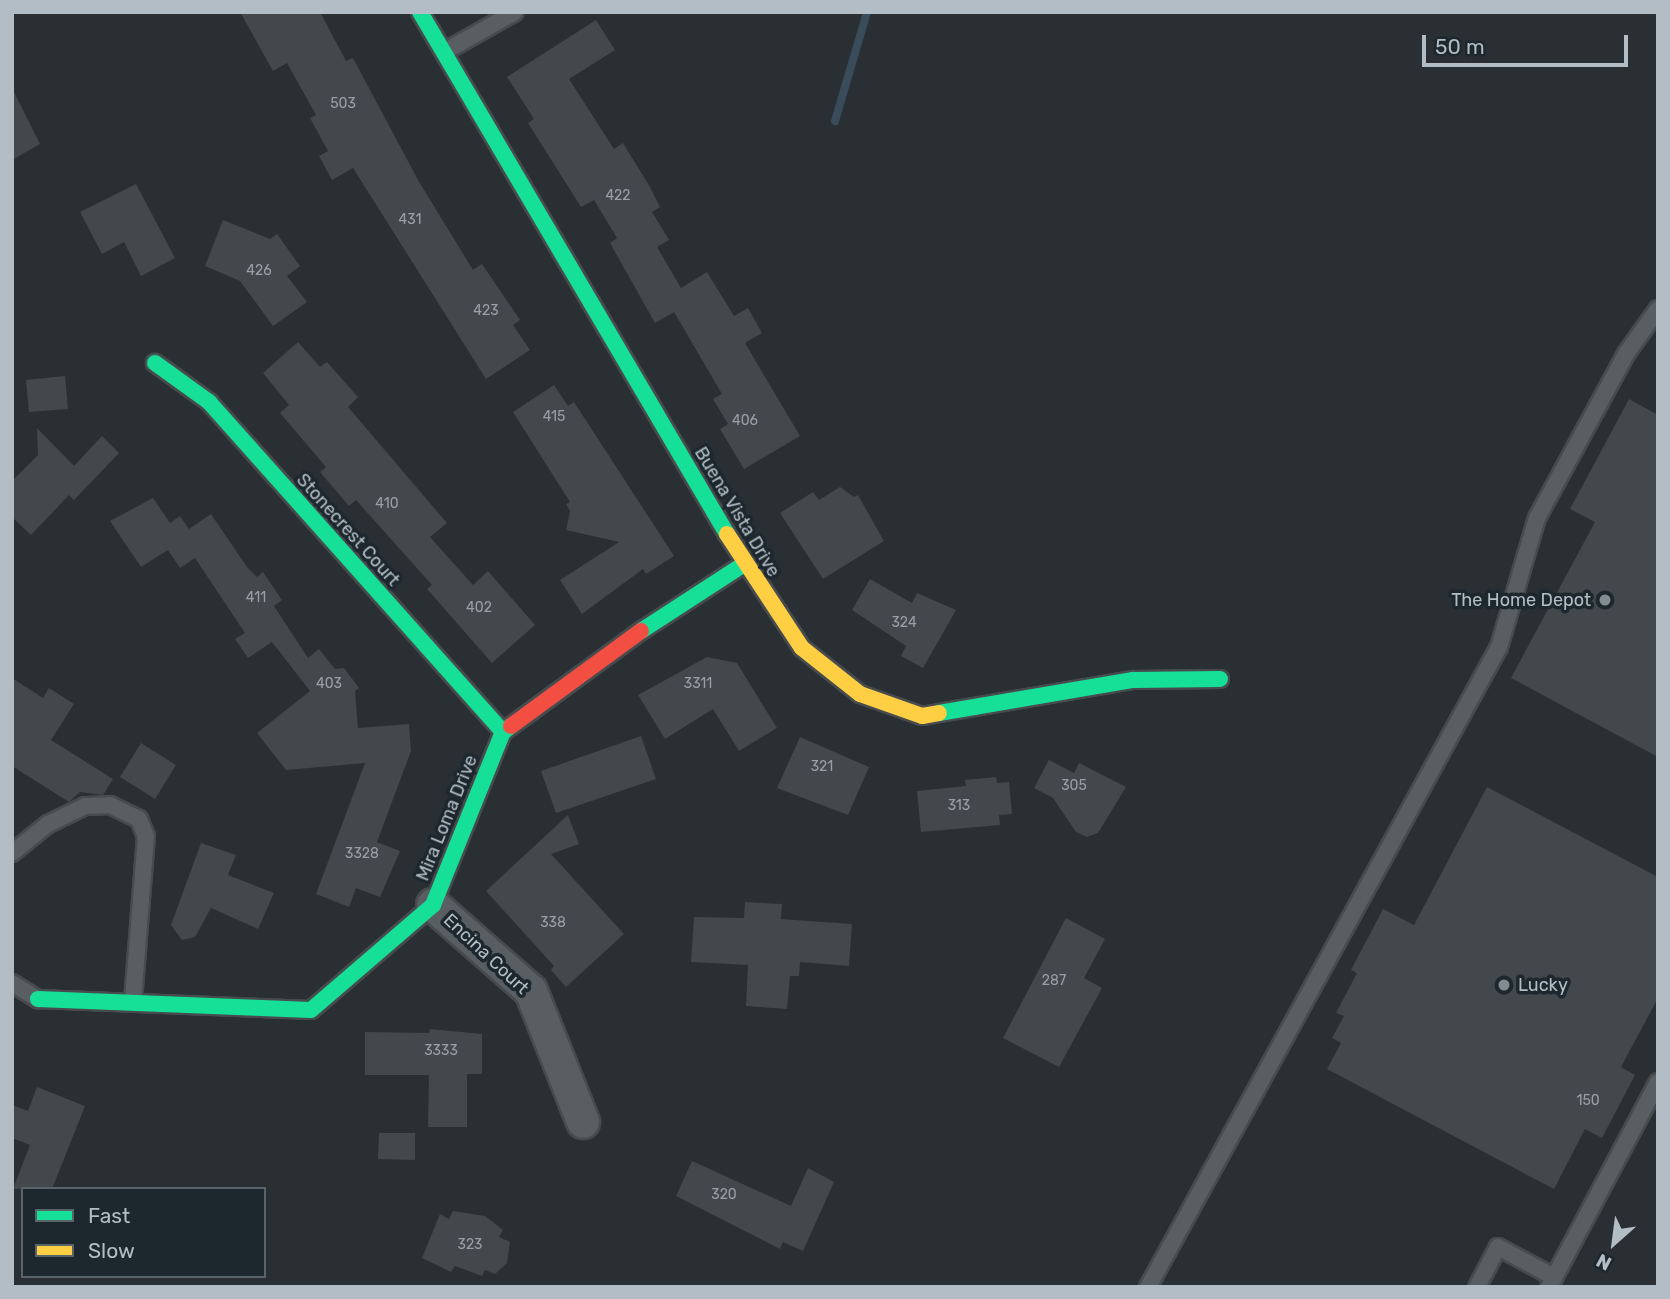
<!DOCTYPE html>
<style>
body{margin:0}
#map{position:relative;width:1670px;height:1299px;overflow:hidden;background:#292f33;font-family:Rubik,sans-serif}
div>[style]{position:absolute}
.stream>*{height:8px;margin:-4px;padding:0 4px;transform-origin:4px;border-radius:4px;background:#384c5a}
.building>*{inset:0;background:#42484b}
.roads{filter:drop-shadow(2px 0 #474b4e) drop-shadow(-2px 0 #474b4e) drop-shadow(0 2px #474b4e) drop-shadow(0 -2px #474b4e)}
.lane>*{height:16px;margin:-8px;padding:0 8px;transform-origin:8px;border-radius:8px;background:#585e62}
.street>*{height:32px;margin:-16px;padding:0 16px;transform-origin:16px;border-radius:16px;background:#585e62}
.fast>*{height:16px;margin:-8px;padding:0 8px;transform-origin:8px;border-radius:8px;background:#16e098}
.slow>*{height:16px;margin:-8px;padding:0 8px;transform-origin:8px;border-radius:8px;background:#ffcf43}
.jam>*{height:16px;margin:-8px;padding:0 8px;transform-origin:8px;border-radius:8px;background:#f24e42}
.dots>*{width:19px;height:19px;translate:-50% -50%;box-sizing:border-box;border:4px solid #1d272e;border-radius:50%}
span{translate:-50% -50%;white-space:nowrap;text-align:center;line-height:1.15;-webkit-text-stroke:7px #1d272e;paint-order:stroke}
.number-label{font-size:14px;color:#97a0a6}
.number-label span{-webkit-text-stroke-width:0}
.street-label{font-size:18px;color:#b3bdc5}
.poi-label{font-size:18px;color:#b3bdc5}
.right{translate:-100% -50%;text-align:right}
.left{translate:0 -50%;text-align:left}
.frame{position:absolute;inset:0;border:14px solid #b3bdc5;pointer-events:none}
.legend{position:absolute;left:21px;top:1187px;width:245px;height:91px;box-sizing:border-box;background:#1d272e;border:2px solid #59636a;margin:0;padding:9px 12px;list-style:none;font-size:21px;color:#b3bdc5}
.legend li{display:flex;align-items:center;gap:14px;height:35px}
.legend b{width:35px;border:2px solid #59636a}
.north{position:absolute;left:1579px;top:1208px;width:70px;height:70px;-webkit-text-stroke:5px #1d272e;paint-order:stroke;rotate:208deg;font-size:19px;font-weight:700;line-height:28px;text-align:center;color:#b3bdc5}
.north::after{content:'';display:block;margin:auto;width:24px;height:32px;background:#b3bdc5;clip-path:polygon(50% 0,100% 100%,50% 72%,0 100%)}
.scale{position:absolute;left:1422px;top:35px;width:206px;height:32px;box-sizing:border-box;border:4px solid #b3bdc5;border-top:0;padding-left:9px;font-size:21px;line-height:24px;white-space:nowrap;color:#b3bdc5;-webkit-text-stroke:5px #1d272e;paint-order:stroke}
</style>
<div id="map">
<div class="stream">
<i style="left:835px;top:121px;width:114px;rotate:-73.6deg"></i>
</div>
<div class="building">
<i style="clip-path:polygon(240px 12px,320px 12px,346px 61px,353px 58px,418px 180px,473px 270px,482px 264px,520px 320px,513px 325px,530px 350px,486px 379px,353px 168px,332px 180px,319px 156px,328px 151px,310px 118px,316px 115px,287px 63px,273px 71px)"></i>
<i style="clip-path:polygon(596px 20px,615px 50px,569px 79px,614px 149px,623px 143px,650px 187px,660px 207px,652px 212px,669px 240px,657px 247px,681px 288px,707px 272px,734px 316px,748px 308px,762px 333px,745px 343px,800px 436px,744px 469px,720px 429px,728px 424px,713px 399px,722px 394px,674px 312px,655px 323px,610px 243px,617px 238px,594px 200px,581px 207px,528px 123px,534px 119px,507px 77px)"></i>
<i style="clip-path:polygon(12px 88px,40px 144px,12px 160px)"></i>
<i style="clip-path:polygon(136px 184px,175px 258px,141px 276px,124px 242px,102px 254px,80px 212px)"></i>
<i style="clip-path:polygon(223px 220px,270px 239px,277px 234px,300px 266px,287px 276px,307px 302px,273px 326px,240px 281px,205px 266px)"></i>
<i style="clip-path:polygon(298px 342px,320px 367px,327px 362px,358px 397px,348px 407px,447px 523px,430px 537px,473px 585px,488px 571px,535px 625px,492px 663px,427px 589px,432px 585px,356px 500px,349px 506px,320px 472px,326px 467px,280px 413px,289px 405px,263px 373px)"></i>
<i style="clip-path:polygon(65px 376px,68px 409px,29px 412px,26px 380px)"></i>
<i style="clip-path:polygon(554px 385px,568px 406px,574px 402px,674px 556px,646px 574px,643px 569px,582px 614px,560px 580px,619px 542px,566px 530px,570px 511px,566px 504px,570px 502px,513px 412px)"></i>
<i style="clip-path:polygon(1629px 399px,1658px 415px,1658px 757px,1511px 678px,1595px 522px,1570px 509px)"></i>
<i style="clip-path:polygon(37px 428px,74px 466px,102px 436px,119px 453px,74px 500px,69px 495px,31px 535px,12px 517px,12px 481px,38px 455px)"></i>
<i style="clip-path:polygon(840px 487px,854px 497px,858px 495px,884px 541px,823px 579px,780px 513px,813px 492px,819px 500px)"></i>
<i style="clip-path:polygon(153px 498px,170px 523px,180px 516px,189px 529px,211px 514px,247px 567px,257px 577px,263px 572px,282px 600px,274px 606px,308px 658px,319px 649px,335px 669px,344px 668px,359px 688px,355px 691px,358px 728px,409px 724px,411px 751px,377px 842px,400px 851px,380px 897px,356px 888px,349px 907px,316px 894px,365px 763px,286px 770px,257px 733px,310px 691px,272px 642px,248px 658px,235px 639px,245px 633px,195px 558px,180px 568px,168px 550px,141px 567px,110px 521px)"></i>
<i style="clip-path:polygon(870px 579px,912px 603px,917px 593px,956px 610px,923px 668px,901px 656px,906px 646px,852px 610px)"></i>
<i style="clip-path:polygon(707px 657px,737px 663px,777px 728px,739px 751px,713px 709px,665px 739px,638px 695px)"></i>
<i style="clip-path:polygon(12px 678px,43px 698px,49px 688px,74px 704px,51px 740px,113px 779px,103px 795px,80px 792px,69px 802px,12px 766px)"></i>
<i style="clip-path:polygon(641px 736px,656px 779px,556px 813px,541px 771px)"></i>
<i style="clip-path:polygon(800px 737px,869px 767px,848px 815px,777px 788px)"></i>
<i style="clip-path:polygon(141px 743px,176px 765px,155px 799px,120px 777px)"></i>
<i style="clip-path:polygon(1049px 760px,1074px 773px,1079px 763px,1126px 787px,1098px 833px,1087px 837px,1076px 832px,1053px 798px,1034px 788px)"></i>
<i style="clip-path:polygon(996px 777px,997px 783px,1009px 782px,1012px 814px,999px 815px,1000px 825px,921px 832px,917px 791px,966px 786px,965px 780px)"></i>
<i style="clip-path:polygon(1487px 787px,1658px 877px,1658px 998px,1621px 1067px,1635px 1075px,1602px 1138px,1585px 1129px,1554px 1189px,1327px 1069px,1341px 1043px,1332px 1038px,1344px 1016px,1336px 1013px,1357px 973px,1351px 970px,1383px 909px,1414px 925px)"></i>
<i style="clip-path:polygon(568px 815px,579px 844px,551px 854px,624px 934px,566px 987px,551px 970px,554px 966px,486px 891px)"></i>
<i style="clip-path:polygon(201px 843px,236px 855px,228px 875px,274px 893px,258px 929px,211px 908px,195px 937px,182px 940px,171px 925px)"></i>
<i style="clip-path:polygon(745px 902px,782px 904px,781px 919px,852px 924px,849px 966px,800px 962px,799px 976px,790px 976px,787px 1009px,746px 1006px,748px 965px,691px 962px,694px 917px,744px 918px)"></i>
<i style="clip-path:polygon(1066px 918px,1105px 939px,1084px 978px,1102px 988px,1059px 1067px,1003px 1038px)"></i>
<i style="clip-path:polygon(430px 1029px,482px 1034px,482px 1074px,467px 1074px,467px 1127px,428px 1127px,429px 1075px,365px 1075px,365px 1032px,429px 1033px)"></i>
<i style="clip-path:polygon(37px 1087px,85px 1106px,52px 1189px,13px 1189px,30px 1145px,12px 1138px,12px 1105px,28px 1111px)"></i>
<i style="clip-path:polygon(379px 1133px,415px 1133px,415px 1160px,378px 1159px)"></i>
<i style="clip-path:polygon(692px 1161px,791px 1206px,808px 1168px,834px 1182px,803px 1251px,783px 1242px,780px 1249px,676px 1196px)"></i>
<i style="clip-path:polygon(453px 1211px,485px 1216px,503px 1230px,499px 1237px,510px 1242px,507px 1263px,495px 1274px,485px 1270px,482px 1276px,455px 1266px,451px 1272px,422px 1258px,440px 1214px,449px 1219px)"></i>
</div>
<div class="roads">
<div class="lane">
<i style="left:444px;top:52px;width:81px;rotate:-29.4deg"></i>
<i style="left:12px;top:853px;width:46px;rotate:-38.9deg"></i>
<i style="left:48px;top:824px;width:41px;rotate:-25.9deg"></i>
<i style="left:85px;top:806px;width:25px;rotate:-2deg"></i>
<i style="left:110px;top:805px;width:32px;rotate:26deg"></i>
<i style="left:139px;top:819px;width:18px;rotate:68deg"></i>
<i style="left:146px;top:836px;width:167px;rotate:94.5deg"></i>
<i style="left:12px;top:983px;width:31px;rotate:32deg"></i>
<i style="left:1148px;top:1287px;width:730px;rotate:-61.26deg"></i>
<i style="left:1499px;top:647px;width:134px;rotate:-73.6deg"></i>
<i style="left:1537px;top:518px;width:187px;rotate:-61.5deg"></i>
<i style="left:1626px;top:354px;width:55px;rotate:-54.6deg"></i>
<i style="left:1477px;top:1287px;width:45px;rotate:-62.3deg"></i>
<i style="left:1498px;top:1247px;width:64px;rotate:28.2deg"></i>
<i style="left:1549px;top:1287px;width:232px;rotate:-62deg"></i>
</div>
<div class="street">
<i style="left:433px;top:905px;width:130px;rotate:41.3deg"></i>
<i style="left:531px;top:991px;width:141px;rotate:68.3deg"></i>
</div>
<div class="fast">
<i style="left:420px;top:12px;width:606px;rotate:59.54deg"></i>
<i style="left:155px;top:363px;width:67px;rotate:35.8deg"></i>
<i style="left:209px;top:402px;width:442px;rotate:48.3deg"></i>
<i style="left:641px;top:631px;width:123px;rotate:-33deg"></i>
<i style="left:939px;top:713px;width:197px;rotate:-9.7deg"></i>
<i style="left:1133px;top:680px;width:87px;rotate:-0.7deg"></i>
<i style="left:38px;top:999px;width:273px;rotate:2.3deg"></i>
<i style="left:311px;top:1010px;width:161px;rotate:-40.7deg"></i>
<i style="left:433px;top:905px;width:187px;rotate:-68deg"></i>
<i style="left:503px;top:732px;width:10px;rotate:-37deg"></i>
</div>
<div class="slow">
<i style="left:727px;top:534px;width:136px;rotate:56.7deg"></i>
<i style="left:802px;top:648px;width:74px;rotate:38.4deg"></i>
<i style="left:860px;top:694px;width:66px;rotate:19.5deg"></i>
<i style="left:922px;top:716px;width:17px;rotate:-10deg"></i>
</div>
<div class="jam">
<i style="left:511px;top:726px;width:161px;rotate:-36.2deg"></i>
</div>
</div>
<div class="dots">
<i style="left:1605px;top:600px;background:#838b92"></i>
<i style="left:1504px;top:985px;background:#838b92"></i>
</div>
<div class="number-label">
<span style="left:343px;top:104px">503</span>
<span style="left:618px;top:196px">422</span>
<span style="left:410px;top:220px">431</span>
<span style="left:259px;top:271px">426</span>
<span style="left:486px;top:311px">423</span>
<span style="left:554px;top:417px">415</span>
<span style="left:745px;top:421px">406</span>
<span style="left:387px;top:504px">410</span>
<span style="left:256px;top:598px">411</span>
<span style="left:479px;top:608px">402</span>
<span style="left:904px;top:623px">324</span>
<span style="left:329px;top:684px">403</span>
<span style="left:698px;top:684px">3311</span>
<span style="left:822px;top:767px">321</span>
<span style="left:1074px;top:786px">305</span>
<span style="left:959px;top:806px">313</span>
<span style="left:362px;top:854px">3328</span>
<span style="left:553px;top:923px">338</span>
<span style="left:1054px;top:981px">287</span>
<span style="left:441px;top:1051px">3333</span>
<span style="left:1588px;top:1101px">150</span>
<span style="left:724px;top:1195px">320</span>
<span style="left:470px;top:1245px">323</span>
</div>
<div class="street-label">
<span style="left:737px;top:512px;rotate:59deg">Buena Vista Drive</span>
<span style="left:348px;top:530px;rotate:48deg">Stonecrest Court</span>
<span style="left:447px;top:818px;rotate:-68deg">Mira Loma Drive</span>
<span style="left:486px;top:954px;rotate:43deg">Encina Court</span>
</div>
<div class="poi-label">
<span class="right" style="left:1591px;top:600px">The Home Depot</span>
<span class="left" style="left:1518px;top:985px">Lucky</span>
</div>
<div class="frame"></div>
<ul class="legend">
<li><b style="height:9px;background:#16e098"></b>Fast</li>
<li><b style="height:9px;background:#ffcf43"></b>Slow</li>
</ul>
<div class="north">N</div>
<div class="scale">50 m</div>
</div>
